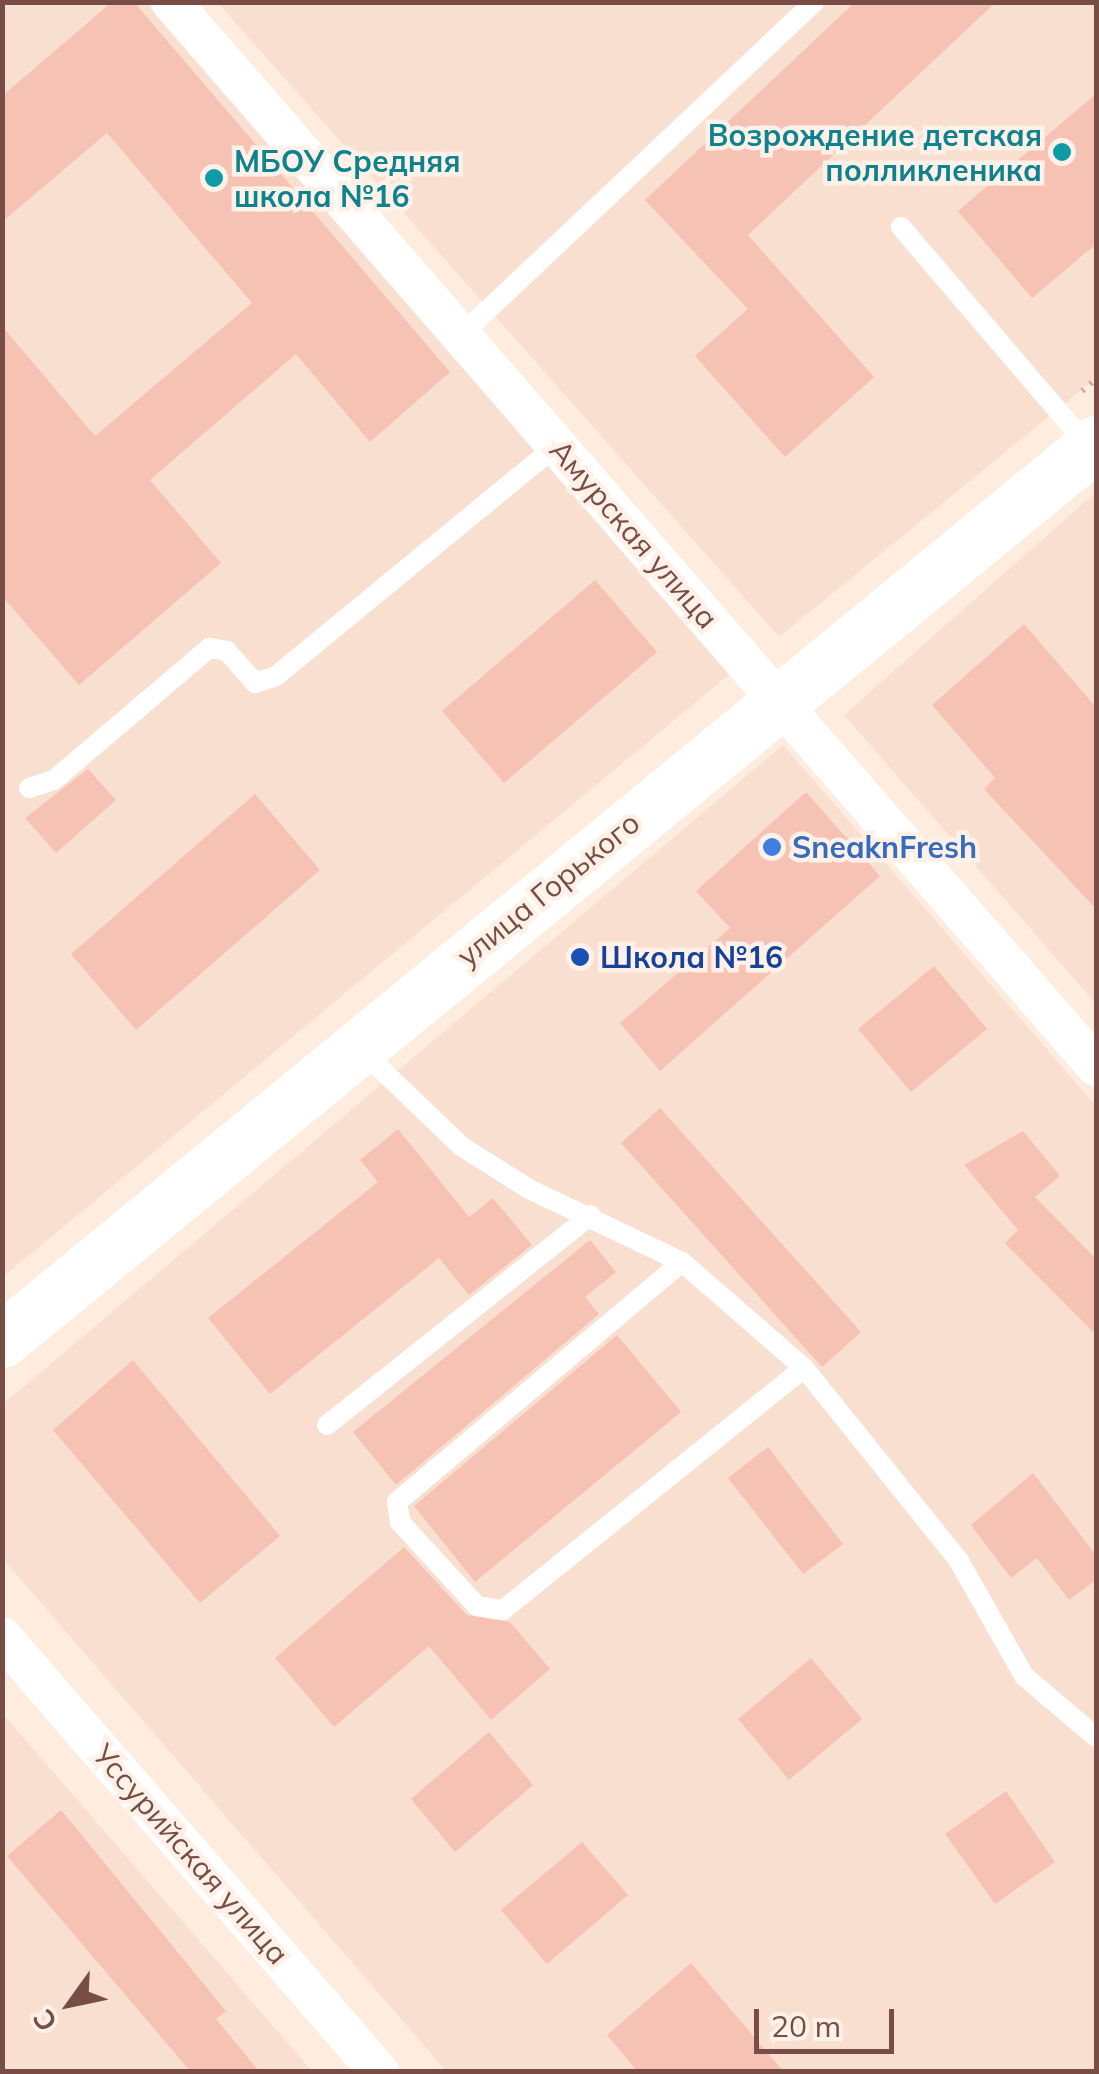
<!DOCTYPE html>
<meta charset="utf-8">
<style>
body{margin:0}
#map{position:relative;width:1099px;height:2074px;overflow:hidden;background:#feecdf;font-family:Mulish,sans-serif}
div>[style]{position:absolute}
.residential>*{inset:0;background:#f9dfd0}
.building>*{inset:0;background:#f6c2b4}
.path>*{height:6px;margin-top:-3px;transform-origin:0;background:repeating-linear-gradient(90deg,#dba598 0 2.5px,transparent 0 10.5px)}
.service>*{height:20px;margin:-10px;padding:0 10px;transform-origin:10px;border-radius:10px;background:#fff}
.minor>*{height:40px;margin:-20px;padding:0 20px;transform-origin:20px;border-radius:20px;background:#fff}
.secondary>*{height:55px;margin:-27.5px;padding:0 27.5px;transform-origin:27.5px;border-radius:27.5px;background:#fff}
.dots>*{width:28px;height:28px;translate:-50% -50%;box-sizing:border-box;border:5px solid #fff1e8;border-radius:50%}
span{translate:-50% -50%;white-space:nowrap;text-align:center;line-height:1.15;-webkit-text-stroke:9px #fff1e8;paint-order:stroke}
.culture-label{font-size:30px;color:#0d838f;font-weight:700}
.right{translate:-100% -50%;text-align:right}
.left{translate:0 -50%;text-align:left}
.street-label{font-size:30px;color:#774d45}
.shop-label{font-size:30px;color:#366cbe;font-weight:700}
.transit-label{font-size:30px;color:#164399;font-weight:700}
.frame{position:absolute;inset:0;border:5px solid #774d45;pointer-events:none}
.north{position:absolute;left:20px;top:1954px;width:100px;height:100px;-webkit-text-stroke:8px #fff1e8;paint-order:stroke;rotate:237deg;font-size:28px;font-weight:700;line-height:40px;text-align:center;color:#774d45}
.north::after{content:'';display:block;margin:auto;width:35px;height:45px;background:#774d45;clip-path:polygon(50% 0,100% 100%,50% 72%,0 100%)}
.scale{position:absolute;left:754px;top:2009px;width:140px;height:45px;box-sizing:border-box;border:5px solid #774d45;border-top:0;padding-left:12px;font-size:30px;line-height:35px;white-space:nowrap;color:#774d45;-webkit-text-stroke:8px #fff1e8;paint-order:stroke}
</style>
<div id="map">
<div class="residential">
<i style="clip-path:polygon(3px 3px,146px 3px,736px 669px,3px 1277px)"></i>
<i style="clip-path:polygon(218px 3px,1096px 3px,1096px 378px,779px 637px)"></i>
<i style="clip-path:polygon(1096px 492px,1096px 1004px,844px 715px)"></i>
<i style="clip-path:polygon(783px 745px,1096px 1106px,1096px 2071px,446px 2071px,3px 1559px,2px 1405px)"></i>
<i style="clip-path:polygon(3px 1714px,312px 2071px,3px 2071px)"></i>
</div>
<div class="building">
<i style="clip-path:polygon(112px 2px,134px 2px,450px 372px,370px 442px,296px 354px,150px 480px,221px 563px,79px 685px,2px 596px,2px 326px,95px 436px,252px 303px,107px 133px,2px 222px,2px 96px)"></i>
<i style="clip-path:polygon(855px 2px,996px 2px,748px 235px,874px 377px,785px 457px,695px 356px,748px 309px,645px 200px)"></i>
<i style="clip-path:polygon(1096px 94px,1096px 244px,1032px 298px,958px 211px)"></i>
<i style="clip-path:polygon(595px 580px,657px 652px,504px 783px,442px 711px)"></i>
<i style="clip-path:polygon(1024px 624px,1096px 707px,1096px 909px,984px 789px,995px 778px,932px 705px)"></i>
<i style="clip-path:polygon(88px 769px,116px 800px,56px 853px,25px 818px)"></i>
<i style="clip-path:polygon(806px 792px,880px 876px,660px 1071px,620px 1023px,730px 928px,696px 891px)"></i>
<i style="clip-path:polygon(255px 794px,320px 870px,136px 1030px,71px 954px)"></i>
<i style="clip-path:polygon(934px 966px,987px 1029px,911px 1092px,858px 1029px)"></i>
<i style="clip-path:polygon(660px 1108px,861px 1332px,822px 1367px,621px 1143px)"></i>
<i style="clip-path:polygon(398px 1129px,469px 1217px,493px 1198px,532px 1245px,469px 1295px,439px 1258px,270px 1394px,208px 1318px,378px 1182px,360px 1160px)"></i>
<i style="clip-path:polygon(1023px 1131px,1060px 1176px,1035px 1197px,1096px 1259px,1096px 1335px,1005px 1243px,1018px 1230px,964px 1165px)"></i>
<i style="clip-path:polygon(590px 1240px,616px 1272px,585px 1297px,599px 1314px,396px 1485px,353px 1432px)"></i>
<i style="clip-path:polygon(617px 1335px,681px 1412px,475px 1582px,484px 1593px,414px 1506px)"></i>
<i style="clip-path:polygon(133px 1360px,280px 1536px,200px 1603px,53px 1430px)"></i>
<i style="clip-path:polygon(768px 1447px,843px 1544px,803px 1574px,728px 1478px)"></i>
<i style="clip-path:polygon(1033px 1473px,1096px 1555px,1096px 1580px,1069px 1600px,1037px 1558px,1011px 1578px,971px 1525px)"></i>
<i style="clip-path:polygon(404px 1547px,467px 1615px,510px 1622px,550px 1669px,491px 1720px,429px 1646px,334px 1727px,275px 1658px)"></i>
<i style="clip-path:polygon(811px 1658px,862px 1719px,789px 1780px,738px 1719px)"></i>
<i style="clip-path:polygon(489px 1732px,533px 1785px,455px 1852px,411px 1799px)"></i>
<i style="clip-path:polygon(1006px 1791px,1055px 1862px,995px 1904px,945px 1834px)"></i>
<i style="clip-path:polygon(61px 1810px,226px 2011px,216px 2019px,260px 2072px,191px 2072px,7px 1856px)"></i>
<i style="clip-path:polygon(582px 1842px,628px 1895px,547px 1964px,501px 1910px)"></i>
<i style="clip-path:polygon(691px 1963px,784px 2072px,638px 2072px,607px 2035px)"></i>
</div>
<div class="path">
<i style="left:1082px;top:391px;width:18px;rotate:-41deg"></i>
</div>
<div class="service">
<i style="left:901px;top:227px;width:289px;rotate:49.5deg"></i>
<i style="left:461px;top:335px;width:485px;rotate:-43.3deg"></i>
<i style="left:29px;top:788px;width:26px;rotate:-18deg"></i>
<i style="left:54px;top:780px;width:204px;rotate:-40.4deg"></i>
<i style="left:209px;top:648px;width:18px;rotate:9deg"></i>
<i style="left:227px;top:651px;width:43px;rotate:48.8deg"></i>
<i style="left:255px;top:683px;width:22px;rotate:-18deg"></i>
<i style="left:276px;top:676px;width:364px;rotate:-39.4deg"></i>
<i style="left:361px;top:1050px;width:139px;rotate:43.8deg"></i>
<i style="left:461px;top:1146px;width:80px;rotate:32.3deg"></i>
<i style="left:529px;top:1189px;width:170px;rotate:25.5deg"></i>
<i style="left:682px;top:1262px;width:162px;rotate:41deg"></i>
<i style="left:804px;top:1368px;width:248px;rotate:51.2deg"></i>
<i style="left:959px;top:1561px;width:132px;rotate:60.5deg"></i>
<i style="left:1024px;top:1676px;width:94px;rotate:40.3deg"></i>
<i style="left:682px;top:1262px;width:373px;rotate:139.9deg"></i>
<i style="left:397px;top:1502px;width:20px;rotate:81deg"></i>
<i style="left:400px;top:1522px;width:114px;rotate:47.5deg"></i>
<i style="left:477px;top:1606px;width:26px;rotate:9deg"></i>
<i style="left:503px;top:1610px;width:386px;rotate:-38.8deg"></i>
<i style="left:327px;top:1425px;width:337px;rotate:-38.5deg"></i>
</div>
<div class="minor">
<i style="left:171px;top:2px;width:1410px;rotate:49deg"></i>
<i style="left:2px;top:1637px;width:576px;rotate:49.09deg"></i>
</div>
<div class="secondary">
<i style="left:2px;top:1340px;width:1415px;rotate:-39.35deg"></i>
</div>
<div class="dots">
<i style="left:1062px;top:152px;background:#0f9aa8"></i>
<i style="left:214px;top:178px;background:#0f9aa8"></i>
<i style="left:772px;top:847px;background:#3f7fe0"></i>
<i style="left:580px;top:957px;background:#1a4fb4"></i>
</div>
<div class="culture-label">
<span class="right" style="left:1042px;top:152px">Возрождение детская<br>полликленика</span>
<span class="left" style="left:234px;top:178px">МБОУ Средняя<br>школа №16</span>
</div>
<div class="street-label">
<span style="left:634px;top:534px;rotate:49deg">Амурская улица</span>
<span style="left:548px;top:889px;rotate:-39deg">улица Горького</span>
<span style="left:191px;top:1854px;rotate:49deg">Уссурийская улица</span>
</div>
<div class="shop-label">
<span class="left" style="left:792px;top:847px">SneaknFresh</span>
</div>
<div class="transit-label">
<span class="left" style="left:600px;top:957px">Школа №16</span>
</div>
<div class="frame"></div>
<div class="north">С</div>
<div class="scale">20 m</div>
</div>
